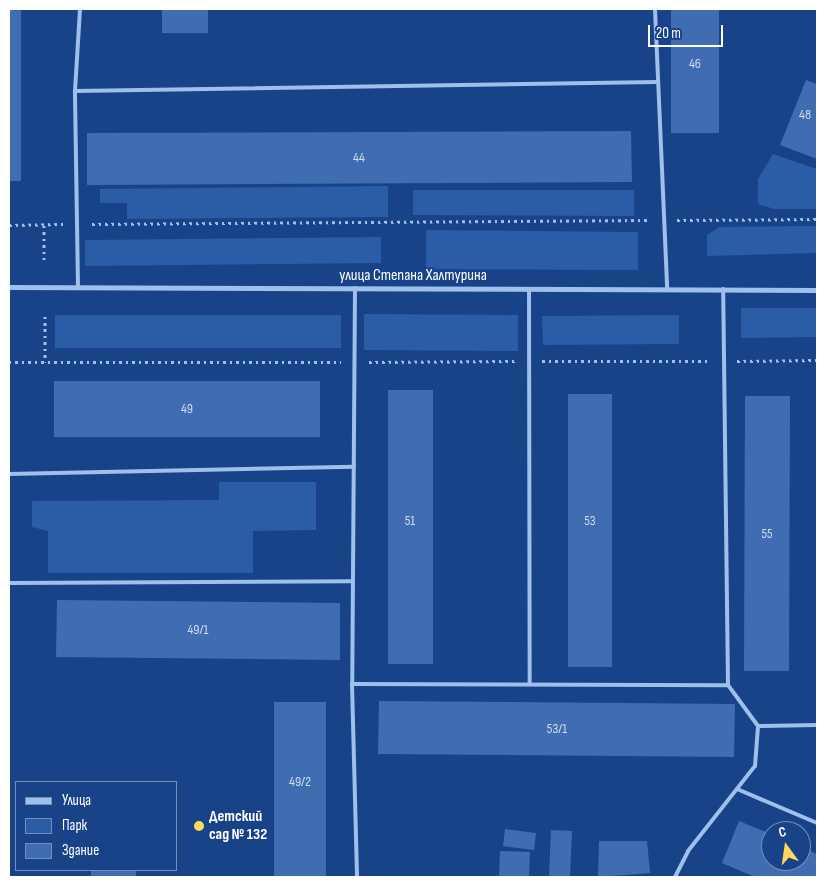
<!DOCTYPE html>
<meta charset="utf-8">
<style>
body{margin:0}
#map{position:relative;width:826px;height:886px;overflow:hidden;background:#184388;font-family:"Sofia Sans Condensed",sans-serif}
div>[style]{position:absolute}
.green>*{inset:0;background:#2b5ca6}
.building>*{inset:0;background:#406db1}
.path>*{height:3px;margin-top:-1.5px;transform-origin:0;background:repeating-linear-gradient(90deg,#9fbfed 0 2.5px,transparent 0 6.5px)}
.service>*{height:4px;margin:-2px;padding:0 2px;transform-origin:2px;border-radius:2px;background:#9fbfed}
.minor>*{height:5px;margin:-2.5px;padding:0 2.5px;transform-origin:2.5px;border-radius:2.5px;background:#9fbfed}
.dots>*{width:14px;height:14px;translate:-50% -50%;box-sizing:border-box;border:2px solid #184388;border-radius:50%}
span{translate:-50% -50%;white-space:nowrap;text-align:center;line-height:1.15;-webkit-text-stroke:4px #184388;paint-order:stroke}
.number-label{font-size:14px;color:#cfdaec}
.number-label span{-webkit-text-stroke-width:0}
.street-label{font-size:16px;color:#fff}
.poi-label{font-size:16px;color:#fff;font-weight:700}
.left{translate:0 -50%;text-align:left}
.frame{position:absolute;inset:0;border:10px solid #fff;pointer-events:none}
.legend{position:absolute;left:15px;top:781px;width:162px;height:90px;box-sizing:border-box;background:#184388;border:1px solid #748eb8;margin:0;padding:6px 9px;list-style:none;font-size:15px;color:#fff}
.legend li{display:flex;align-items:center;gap:10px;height:25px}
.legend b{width:25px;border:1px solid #748eb8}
.north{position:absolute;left:761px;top:821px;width:50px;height:50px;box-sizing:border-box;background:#184388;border:1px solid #748eb8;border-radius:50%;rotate:346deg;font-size:14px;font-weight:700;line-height:20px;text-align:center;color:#fff}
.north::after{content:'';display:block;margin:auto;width:18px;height:22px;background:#ffd85c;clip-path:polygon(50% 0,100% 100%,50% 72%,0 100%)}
.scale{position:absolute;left:648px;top:25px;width:75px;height:22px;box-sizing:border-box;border:2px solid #fff;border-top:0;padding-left:6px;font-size:15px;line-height:18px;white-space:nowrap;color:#fff;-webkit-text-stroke:4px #184388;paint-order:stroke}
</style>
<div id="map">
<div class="green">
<i style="clip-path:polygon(773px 154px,817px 169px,817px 209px,774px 209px,758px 204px,758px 179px)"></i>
<i style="clip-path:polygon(388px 186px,388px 217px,127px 219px,127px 203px,100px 203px,100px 189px)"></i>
<i style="clip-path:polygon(413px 190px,634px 190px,634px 216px,413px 215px)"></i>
<i style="clip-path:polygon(817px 226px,817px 253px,707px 256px,707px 235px,719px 227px)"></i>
<i style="clip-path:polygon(426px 230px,638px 232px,638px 270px,426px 269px)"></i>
<i style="clip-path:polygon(381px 237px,381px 263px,85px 266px,85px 240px)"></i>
<i style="clip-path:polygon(741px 308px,817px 308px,817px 337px,741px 338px)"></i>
<i style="clip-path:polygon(364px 314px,518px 315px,518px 351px,364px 350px)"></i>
<i style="clip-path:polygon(55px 315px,341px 315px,341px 348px,55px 348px)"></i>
<i style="clip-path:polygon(679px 315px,679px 344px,543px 345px,542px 316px)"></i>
<i style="clip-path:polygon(219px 482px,316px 482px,316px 530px,253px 531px,253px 573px,48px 573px,48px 531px,32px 527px,32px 501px,219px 500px)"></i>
</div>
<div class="building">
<i style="clip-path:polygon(9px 9px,21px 9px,21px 181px,9px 181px)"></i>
<i style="clip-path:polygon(162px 9px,208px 9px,208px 33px,162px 33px)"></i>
<i style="clip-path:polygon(671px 9px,719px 9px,719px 133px,671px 133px)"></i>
<i style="clip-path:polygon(806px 80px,817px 84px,817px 159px,780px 145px)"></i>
<i style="clip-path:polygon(631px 131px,632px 182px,87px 185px,87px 133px)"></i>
<i style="clip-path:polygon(54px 381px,320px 381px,320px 437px,54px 437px)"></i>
<i style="clip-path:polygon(388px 390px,433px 390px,433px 664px,388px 664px)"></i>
<i style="clip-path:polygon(568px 394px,612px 394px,612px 667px,568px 667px)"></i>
<i style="clip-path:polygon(745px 396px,790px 396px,789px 671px,744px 671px)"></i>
<i style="clip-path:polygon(57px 600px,340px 603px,340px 660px,56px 657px)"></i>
<i style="clip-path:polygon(379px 701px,735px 704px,734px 757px,378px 754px)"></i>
<i style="clip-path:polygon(274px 702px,326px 702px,326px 877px,274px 877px)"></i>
<i style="clip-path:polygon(739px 821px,771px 834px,771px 861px,801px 861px,801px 847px,817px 854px,817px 877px,755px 877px,722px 863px)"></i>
<i style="clip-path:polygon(505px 829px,536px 833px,534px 850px,503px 846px)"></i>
<i style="clip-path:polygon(551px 830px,572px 831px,570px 877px,549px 877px)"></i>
<i style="clip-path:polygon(599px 841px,647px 841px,650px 873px,598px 877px)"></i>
<i style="clip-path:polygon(500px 851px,530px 852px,529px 877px,499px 877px)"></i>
<i style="clip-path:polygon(91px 870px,136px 870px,136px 877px,91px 877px)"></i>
</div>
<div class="path">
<i style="left:677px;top:220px;width:140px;rotate:-0.4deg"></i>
<i style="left:92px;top:224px;width:559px;rotate:-0.41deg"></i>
<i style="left:9px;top:225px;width:54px;rotate:-1.1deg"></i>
<i style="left:44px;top:225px;width:38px;rotate:90deg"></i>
<i style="left:45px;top:316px;width:46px;rotate:90deg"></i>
<i style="left:542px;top:361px;width:169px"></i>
<i style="left:737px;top:361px;width:80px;rotate:-0.7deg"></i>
<i style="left:9px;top:362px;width:332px"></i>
<i style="left:369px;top:362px;width:147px;rotate:-0.4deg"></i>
</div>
<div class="service">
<i style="left:655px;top:9px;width:280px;rotate:87.5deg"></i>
<i style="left:75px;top:91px;width:582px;rotate:-0.89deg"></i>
<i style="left:78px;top:287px;width:196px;rotate:-90.9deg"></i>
<i style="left:75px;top:91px;width:82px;rotate:-86.5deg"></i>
<i style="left:355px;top:288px;width:396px;rotate:90.4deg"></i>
<i style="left:352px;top:684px;width:193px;rotate:88.5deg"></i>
<i style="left:529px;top:289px;width:395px;rotate:89.9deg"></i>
<i style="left:9px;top:474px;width:345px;rotate:-1.2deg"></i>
<i style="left:9px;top:583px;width:344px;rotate:-0.3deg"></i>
<i style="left:352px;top:684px;width:376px;rotate:0.2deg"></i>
<i style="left:758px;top:726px;width:59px;rotate:-1deg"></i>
<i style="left:737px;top:789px;width:87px;rotate:23deg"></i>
<i style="left:675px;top:877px;width:29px;rotate:-63deg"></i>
<i style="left:688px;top:851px;width:108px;rotate:-51.8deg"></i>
<i style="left:755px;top:766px;width:40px;rotate:-85.7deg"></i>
<i style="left:758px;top:726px;width:51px;rotate:-126.2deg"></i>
<i style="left:728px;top:685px;width:396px;rotate:-90.7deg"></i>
</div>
<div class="minor">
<i style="left:9px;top:287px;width:808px;rotate:0.21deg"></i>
</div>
<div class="dots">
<i style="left:199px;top:826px;background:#ffd85c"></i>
</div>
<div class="number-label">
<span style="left:695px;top:64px">46</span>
<span style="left:805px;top:115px">48</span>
<span style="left:359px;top:158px">44</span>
<span style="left:187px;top:409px">49</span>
<span style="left:410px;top:521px">51</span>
<span style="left:590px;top:521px">53</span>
<span style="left:767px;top:534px">55</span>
<span style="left:198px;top:630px">49/1</span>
<span style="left:557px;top:729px">53/1</span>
<span style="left:300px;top:782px">49/2</span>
</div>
<div class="street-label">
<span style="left:413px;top:276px">улица Степана Халтурина</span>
</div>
<div class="poi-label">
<span class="left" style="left:209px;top:826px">Детский<br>сад № 132</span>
</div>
<div class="frame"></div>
<ul class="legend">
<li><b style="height:6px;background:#9fbfed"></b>Улица</li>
<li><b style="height:14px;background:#2b5ca6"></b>Парк</li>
<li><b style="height:14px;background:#406db1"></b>Здание</li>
</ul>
<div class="north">С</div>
<div class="scale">20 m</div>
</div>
